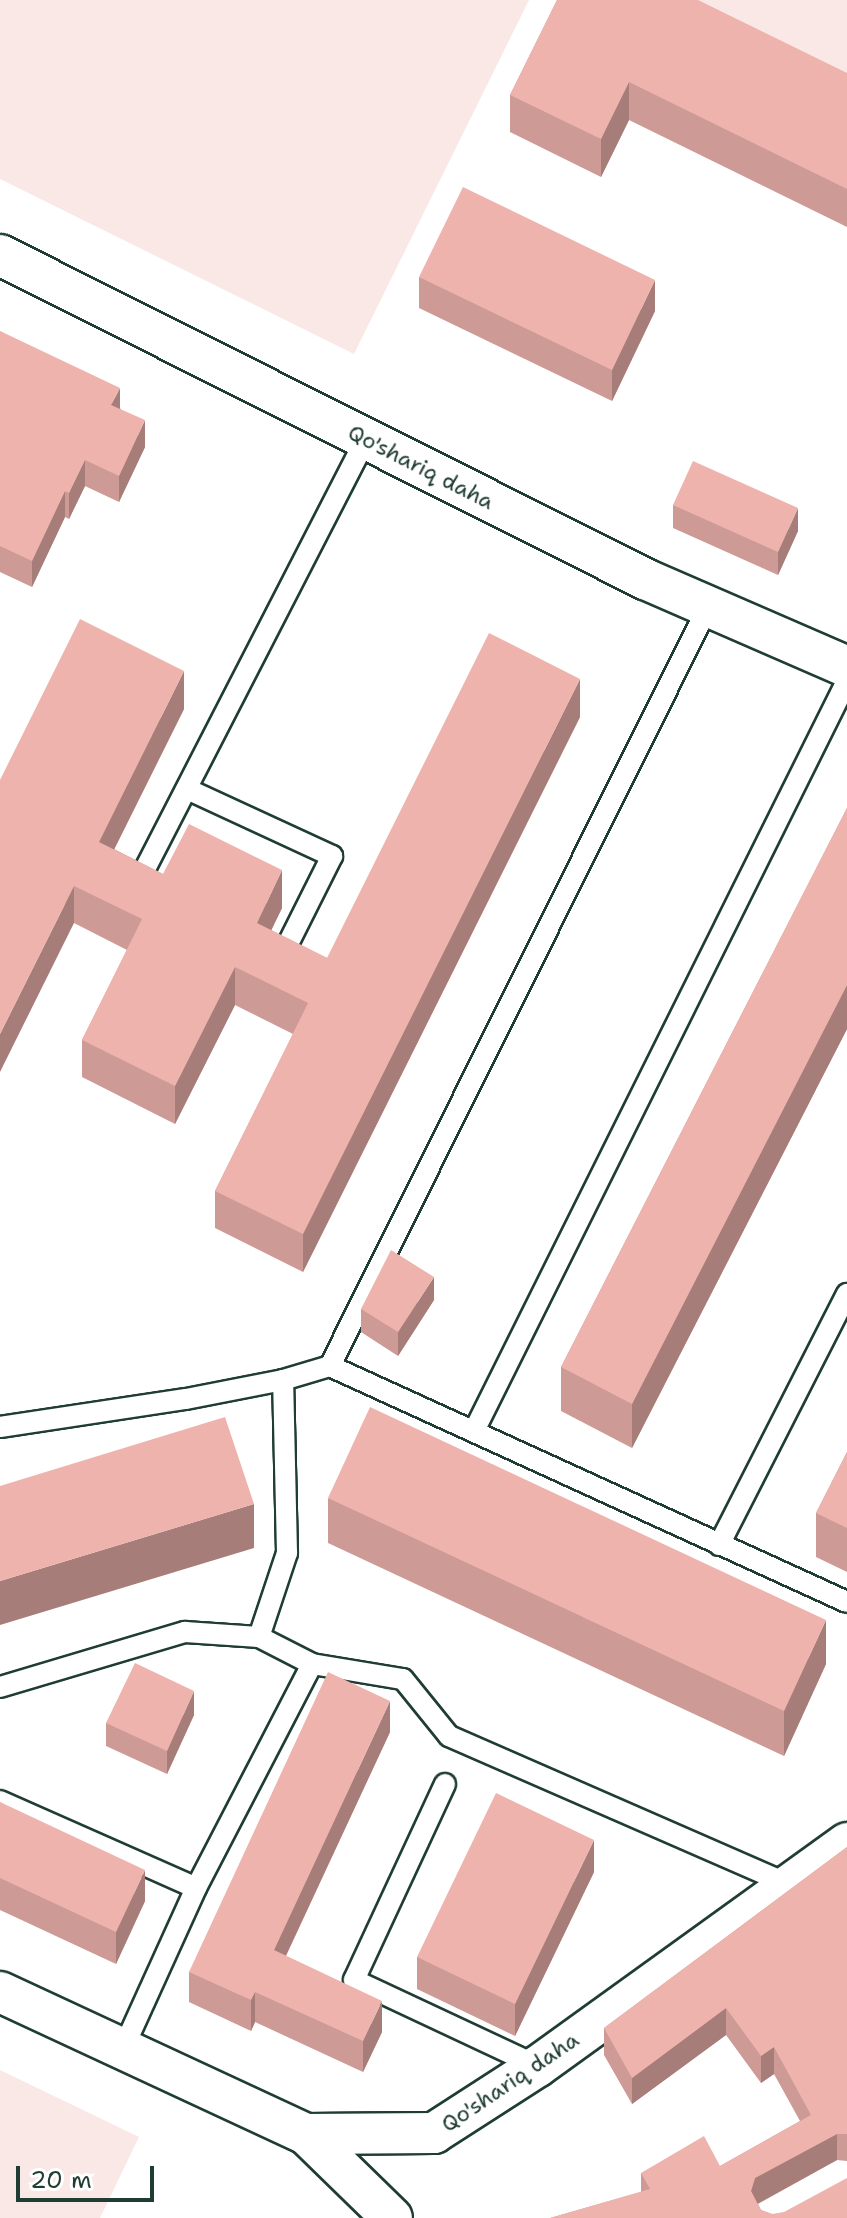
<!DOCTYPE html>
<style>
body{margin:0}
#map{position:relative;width:847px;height:2218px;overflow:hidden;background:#fff;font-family:"Shantell Sans",sans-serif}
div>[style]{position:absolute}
.built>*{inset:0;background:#fae8e6}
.roads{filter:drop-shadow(2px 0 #1f3d34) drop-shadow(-2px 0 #1f3d34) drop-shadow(0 2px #1f3d34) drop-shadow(0 -2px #1f3d34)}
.lane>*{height:20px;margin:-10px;padding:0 10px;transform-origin:10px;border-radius:10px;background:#fff}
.street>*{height:40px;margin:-20px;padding:0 20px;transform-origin:20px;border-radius:20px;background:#fff}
.wall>*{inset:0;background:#cd9a95}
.shaded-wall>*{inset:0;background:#a77d79}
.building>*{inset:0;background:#eeb3ad}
span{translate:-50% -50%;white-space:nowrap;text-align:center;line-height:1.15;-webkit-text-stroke:7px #fff;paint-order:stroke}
.street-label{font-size:22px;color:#1f3d34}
.scale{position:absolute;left:16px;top:2166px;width:138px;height:36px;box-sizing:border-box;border:4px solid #1f3d34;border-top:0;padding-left:10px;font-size:24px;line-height:28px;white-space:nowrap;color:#1f3d34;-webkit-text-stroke:6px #fff;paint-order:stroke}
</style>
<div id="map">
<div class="built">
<i style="clip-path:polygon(0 0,529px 0,354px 354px,0 179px)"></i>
<i style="clip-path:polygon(649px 0,847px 0,847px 94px)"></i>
<i style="clip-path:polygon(0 2070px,139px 2137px,100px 2218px,0 2218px)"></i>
</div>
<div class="roads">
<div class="lane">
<i style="left:187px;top:789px;width:160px;rotate:24.8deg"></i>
<i style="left:332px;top:856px;width:105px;rotate:116.6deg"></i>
<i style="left:145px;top:869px;width:483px;rotate:-62.8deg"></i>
<i style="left:330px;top:1366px;width:848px;rotate:-63.53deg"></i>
<i style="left:0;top:1427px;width:188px;rotate:-8.6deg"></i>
<i style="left:186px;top:1399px;width:99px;rotate:-11.1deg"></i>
<i style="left:283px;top:1380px;width:49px;rotate:-16.6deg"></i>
<i style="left:330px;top:1366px;width:568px;rotate:24.54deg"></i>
<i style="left:474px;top:1431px;width:838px;rotate:-63.56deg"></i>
<i style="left:719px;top:1545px;width:282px;rotate:-63deg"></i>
<i style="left:312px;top:1664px;width:92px;rotate:9.4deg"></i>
<i style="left:403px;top:1679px;width:73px;rotate:51.1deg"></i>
<i style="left:449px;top:1736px;width:372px;rotate:23.6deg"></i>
<i style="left:0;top:1687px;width:193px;rotate:-16.6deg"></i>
<i style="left:185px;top:1632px;width:74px;rotate:3.9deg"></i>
<i style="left:259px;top:1637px;width:89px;rotate:-71.6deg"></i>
<i style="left:287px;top:1553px;width:173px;rotate:-91.3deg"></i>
<i style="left:445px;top:1784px;width:216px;rotate:114.9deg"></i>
<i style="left:354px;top:1980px;width:203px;rotate:25.1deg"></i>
<i style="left:0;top:1801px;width:214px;rotate:23.9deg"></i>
<i style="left:196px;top:1888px;width:175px;rotate:114.4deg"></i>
<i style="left:196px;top:1888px;width:252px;rotate:-62.6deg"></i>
<i style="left:312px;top:1664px;width:59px;rotate:-153deg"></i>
</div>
<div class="street">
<i style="left:0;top:255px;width:722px;rotate:26.67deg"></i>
<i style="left:645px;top:579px;width:220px;rotate:23.5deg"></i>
<i style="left:0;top:1992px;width:337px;rotate:24.9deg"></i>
<i style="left:306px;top:2134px;width:128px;rotate:-0.4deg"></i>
<i style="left:434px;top:2133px;width:124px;rotate:-32.8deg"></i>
<i style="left:538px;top:2066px;width:381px;rotate:-35.8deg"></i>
<i style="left:306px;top:2134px;width:120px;rotate:44.3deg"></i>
</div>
</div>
<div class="wall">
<i style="clip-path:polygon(557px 0,847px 73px,847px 227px,629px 120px,601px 177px,510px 132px,510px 95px)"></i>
<i style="clip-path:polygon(419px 277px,655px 311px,612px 401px,419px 308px)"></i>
<i style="clip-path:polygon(0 331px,120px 408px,145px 447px,119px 502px,85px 486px,69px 519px,65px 517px,32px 587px,0 572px)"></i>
<i style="clip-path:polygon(673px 505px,798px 531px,778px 575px,673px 528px)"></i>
<i style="clip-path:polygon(184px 709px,114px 849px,163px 874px,282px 908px,271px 930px,327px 958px,580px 717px,303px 1272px,215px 1228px,215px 1191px,293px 1034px,235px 1005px,175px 1124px,82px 1077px,82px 1040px,127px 950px,74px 923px,0 780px)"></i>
<i style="clip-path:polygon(847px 808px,847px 1029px,632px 1448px,561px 1411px,561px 1367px)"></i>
<i style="clip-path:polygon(434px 1300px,398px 1356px,361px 1332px,361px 1309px)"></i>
<i style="clip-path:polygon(847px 1452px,847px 1572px,816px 1557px,816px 1513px)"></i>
<i style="clip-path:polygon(328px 1498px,826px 1664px,784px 1756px,328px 1543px)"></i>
<i style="clip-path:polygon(194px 1715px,167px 1774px,106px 1746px,106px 1723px)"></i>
<i style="clip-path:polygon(390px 1732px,286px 1956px,382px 2032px,363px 2072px,255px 2022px,251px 2031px,189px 2002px,189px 1972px)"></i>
<i style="clip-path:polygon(0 1802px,145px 1901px,116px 1964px,0 1910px)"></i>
<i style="clip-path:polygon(847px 1847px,847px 2161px,837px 2160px,758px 2204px,761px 2210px,772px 2214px,847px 2218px,550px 2218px,641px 2192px,641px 2173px,720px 2166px,800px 2121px,774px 2074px,761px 2083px,726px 2035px,632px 2104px,604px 2055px,604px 2028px)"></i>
<i style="clip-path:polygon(594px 1872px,515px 2036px,417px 1989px,417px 1957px)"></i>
</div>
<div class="shaded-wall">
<i style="clip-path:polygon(629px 82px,629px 120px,601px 177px,601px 139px)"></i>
<i style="clip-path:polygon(655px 280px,655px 311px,612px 401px,612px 370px)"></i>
<i style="clip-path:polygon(120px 388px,120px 414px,111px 405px)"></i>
<i style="clip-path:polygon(145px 420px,145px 447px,119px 502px,119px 476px)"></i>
<i style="clip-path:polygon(85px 460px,85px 486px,69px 519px,69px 493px)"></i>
<i style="clip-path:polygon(65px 491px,65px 517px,32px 587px,32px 561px)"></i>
<i style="clip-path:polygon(798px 508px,798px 531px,778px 575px,778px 552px)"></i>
<i style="clip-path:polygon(184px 671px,184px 709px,99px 880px,99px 842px)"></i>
<i style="clip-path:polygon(580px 679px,580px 717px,303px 1272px,303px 1234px)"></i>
<i style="clip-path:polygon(282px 870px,282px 908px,257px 960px,257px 923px)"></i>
<i style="clip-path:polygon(74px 886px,74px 923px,0 1072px,0 1034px)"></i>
<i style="clip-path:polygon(235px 967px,235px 1005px,175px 1124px,175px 1086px)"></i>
<i style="clip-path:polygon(847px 985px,847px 1029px,632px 1448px,632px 1404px)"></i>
<i style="clip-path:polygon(434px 1277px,434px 1300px,398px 1356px,398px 1332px)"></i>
<i style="clip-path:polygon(254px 1504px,254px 1548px,0 1625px,0 1581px)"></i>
<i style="clip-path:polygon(826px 1620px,826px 1664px,784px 1756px,784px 1711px)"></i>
<i style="clip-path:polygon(194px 1691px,194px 1715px,167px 1774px,167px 1751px)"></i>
<i style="clip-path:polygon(390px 1701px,390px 1732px,274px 1981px,274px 1950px)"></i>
<i style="clip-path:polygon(594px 1840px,594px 1872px,515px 2036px,515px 2004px)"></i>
<i style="clip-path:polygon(145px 1870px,145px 1901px,116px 1964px,116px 1932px)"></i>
<i style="clip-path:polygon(255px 1992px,255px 2022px,251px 2031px,251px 2000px)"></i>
<i style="clip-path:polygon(382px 2001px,382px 2032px,363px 2072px,363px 2041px)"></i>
<i style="clip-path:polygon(726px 2008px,726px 2035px,632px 2104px,632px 2078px)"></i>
<i style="clip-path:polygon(774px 2047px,774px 2074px,761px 2083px,761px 2056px)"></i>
<i style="clip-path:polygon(837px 2134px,837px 2160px,755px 2205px,751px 2191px,755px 2178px)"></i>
</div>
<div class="building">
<i style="clip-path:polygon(557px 0,698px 0,847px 73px,847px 189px,629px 82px,601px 139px,510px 95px)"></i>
<i style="clip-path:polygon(463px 187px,655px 280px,612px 370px,419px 277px)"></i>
<i style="clip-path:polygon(0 331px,120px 388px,111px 405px,145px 420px,119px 476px,85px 460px,69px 493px,65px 491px,32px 561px,0 546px)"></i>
<i style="clip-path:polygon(693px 461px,798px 508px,778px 552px,673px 505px)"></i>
<i style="clip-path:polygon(80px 619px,184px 671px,99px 842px,163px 874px,189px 824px,282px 870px,257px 923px,327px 958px,489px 633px,580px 679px,303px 1234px,215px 1191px,308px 1003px,235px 967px,175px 1086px,82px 1040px,142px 919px,74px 886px,0 1034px,0 780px)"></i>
<i style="clip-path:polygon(847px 808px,847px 985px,632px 1404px,561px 1367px)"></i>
<i style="clip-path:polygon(391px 1250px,434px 1277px,398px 1332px,361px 1309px)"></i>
<i style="clip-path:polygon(370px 1407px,826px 1620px,784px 1711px,328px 1498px)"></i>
<i style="clip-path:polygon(225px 1417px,254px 1504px,0 1581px,0 1486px)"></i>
<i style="clip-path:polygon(847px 1452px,847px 1528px,816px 1513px)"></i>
<i style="clip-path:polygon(135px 1663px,194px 1691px,167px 1751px,106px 1723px)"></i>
<i style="clip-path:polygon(328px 1672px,390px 1701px,274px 1950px,382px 2001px,363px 2041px,255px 1992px,251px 2000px,189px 1972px)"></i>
<i style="clip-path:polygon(496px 1793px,594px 1840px,515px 2004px,417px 1957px)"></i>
<i style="clip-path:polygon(0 1802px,145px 1870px,116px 1932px,0 1878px)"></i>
<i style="clip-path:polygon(847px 1847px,847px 2134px,837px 2134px,755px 2178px,751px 2191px,761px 2210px,772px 2214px,784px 2212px,847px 2178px,847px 2218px,550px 2218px,650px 2189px,641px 2173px,704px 2136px,720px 2166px,811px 2115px,774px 2047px,761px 2056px,726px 2008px,632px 2078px,604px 2028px)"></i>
</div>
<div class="street-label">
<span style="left:421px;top:467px;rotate:27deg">Qo'shariq daha</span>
<span style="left:510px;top:2082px;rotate:-34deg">Qo'shariq daha</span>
</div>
<div class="scale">20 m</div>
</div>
